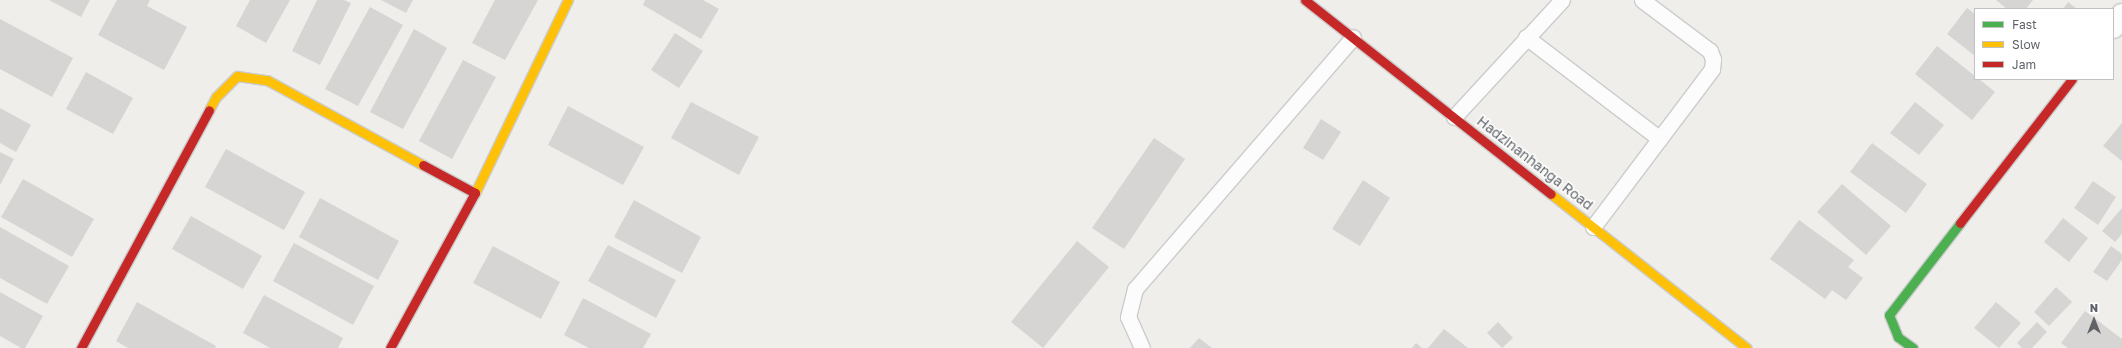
<!DOCTYPE html>
<style>
body{margin:0}
#map{position:relative;width:2122px;height:348px;overflow:hidden;background:#efeeea;font-family:"Golos Text",sans-serif}
div>[style]{position:absolute}
.building>*{inset:0;background:#d6d5d3}
.roads{filter:drop-shadow(1px 0 #cbcccc) drop-shadow(-1px 0 #cbcccc) drop-shadow(0 1px #cbcccc) drop-shadow(0 -1px #cbcccc)}
.lane>*{height:15px;margin:-7.5px;padding:0 7.5px;transform-origin:7.5px;border-radius:7.5px;background:#fdfcfc}
.street>*{height:22px;margin:-11px;padding:0 11px;transform-origin:11px;border-radius:11px;background:#fdfcfc}
.fast>*{height:9px;margin:-4.5px;padding:0 4.5px;transform-origin:4.5px;border-radius:4.5px;background:#4caf50}
.slow>*{height:9px;margin:-4.5px;padding:0 4.5px;transform-origin:4.5px;border-radius:4.5px;background:#ffc107}
.jam>*{height:9px;margin:-4.5px;padding:0 4.5px;transform-origin:4.5px;border-radius:4.5px;background:#c62828}
span{translate:-50% -50%;white-space:nowrap;text-align:center;line-height:1.15;-webkit-text-stroke:3px #fff;paint-order:stroke}
.street-label{font-size:14px;color:#5f6368}
.legend{position:absolute;left:1974px;top:8px;width:140px;height:72px;box-sizing:border-box;background:#fff;border:1px solid #bfc1c3;margin:0;padding:5px 7px;list-style:none;font-size:12px;color:#5f6368}
.legend li{display:flex;align-items:center;gap:8px;height:20px}
.legend b{width:20px;border:1px solid #bfc1c3}
.north{position:absolute;left:2074px;top:300px;width:40px;height:40px;-webkit-text-stroke:3px #fff;paint-order:stroke;rotate:0deg;font-size:11px;font-weight:700;line-height:16px;text-align:center;color:#5f6368}
.north::after{content:'';display:block;margin:auto;width:14px;height:18px;background:#5f6368;clip-path:polygon(50% 0,100% 100%,50% 72%,0 100%)}
</style>
<div id="map">
<div class="building">
<i style="clip-path:polygon(49px 0,90px 0,81px 17px)"></i>
<i style="clip-path:polygon(117px 0,150px 0,147px 6px,187px 27px,164px 70px,98px 35px)"></i>
<i style="clip-path:polygon(250px 0,290px 0,266px 43px,236px 26px)"></i>
<i style="clip-path:polygon(317px 0,344px 0,351px 3px,320px 65px,292px 51px)"></i>
<i style="clip-path:polygon(381px 0,413px 0,406px 13px)"></i>
<i style="clip-path:polygon(495px 0,538px 0,505px 60px,472px 43px)"></i>
<i style="clip-path:polygon(645px 0,703px 0,719px 9px,701px 39px,643px 5px)"></i>
<i style="clip-path:polygon(1996px 0,2033px 0,2026px 9px,2007px 9px)"></i>
<i style="clip-path:polygon(2068px 2px,2077px 9px,2063px 9px)"></i>
<i style="clip-path:polygon(370px 7px,403px 25px,358px 106px,325px 89px)"></i>
<i style="clip-path:polygon(1967px 8px,1975px 14px,1975px 56px,1947px 34px)"></i>
<i style="clip-path:polygon(0 19px,73px 58px,52px 97px,0 69px)"></i>
<i style="clip-path:polygon(414px 29px,447px 48px,403px 129px,370px 112px)"></i>
<i style="clip-path:polygon(675px 33px,703px 51px,679px 88px,651px 70px)"></i>
<i style="clip-path:polygon(1937px 46px,1975px 76px,1975px 79px,1979px 79px,1995px 92px,1972px 120px,1915px 74px)"></i>
<i style="clip-path:polygon(463px 60px,496px 77px,452px 159px,419px 141px)"></i>
<i style="clip-path:polygon(86px 72px,133px 98px,113px 134px,66px 109px)"></i>
<i style="clip-path:polygon(691px 102px,759px 137px,739px 175px,671px 138px)"></i>
<i style="clip-path:polygon(1915px 102px,1944px 125px,1919px 155px,1890px 133px)"></i>
<i style="clip-path:polygon(568px 106px,644px 147px,623px 185px,548px 145px)"></i>
<i style="clip-path:polygon(0 108px,31px 125px,16px 152px,0 143px)"></i>
<i style="clip-path:polygon(1321px 119px,1341px 132px,1323px 160px,1303px 148px)"></i>
<i style="clip-path:polygon(2122px 123px,2122px 161px,2103px 146px)"></i>
<i style="clip-path:polygon(1154px 138px,1185px 159px,1124px 249px,1092px 228px)"></i>
<i style="clip-path:polygon(1872px 143px,1927px 184px,1906px 213px,1850px 172px)"></i>
<i style="clip-path:polygon(226px 149px,305px 192px,284px 230px,205px 187px)"></i>
<i style="clip-path:polygon(0 152px,14px 159px,0 185px)"></i>
<i style="clip-path:polygon(23px 179px,94px 219px,72px 257px,1px 217px)"></i>
<i style="clip-path:polygon(1363px 180px,1390px 198px,1360px 246px,1332px 229px)"></i>
<i style="clip-path:polygon(2093px 181px,2116px 197px,2098px 225px,2074px 208px)"></i>
<i style="clip-path:polygon(1842px 184px,1891px 226px,1866px 255px,1817px 212px)"></i>
<i style="clip-path:polygon(320px 198px,399px 241px,378px 280px,299px 237px)"></i>
<i style="clip-path:polygon(634px 200px,701px 237px,682px 273px,614px 237px)"></i>
<i style="clip-path:polygon(2122px 208px,2122px 234px,2115px 242px,2102px 231px)"></i>
<i style="clip-path:polygon(191px 216px,262px 256px,243px 289px,172px 249px)"></i>
<i style="clip-path:polygon(2063px 218px,2088px 238px,2069px 262px,2044px 242px)"></i>
<i style="clip-path:polygon(1799px 220px,1854px 260px,1848px 267px,1863px 278px,1846px 300px,1832px 290px,1825px 299px,1770px 259px)"></i>
<i style="clip-path:polygon(0 227px,69px 266px,47px 304px,0 278px)"></i>
<i style="clip-path:polygon(1077px 241px,1109px 267px,1043px 348px,1011px 322px)"></i>
<i style="clip-path:polygon(294px 243px,374px 286px,353px 325px,273px 281px)"></i>
<i style="clip-path:polygon(608px 245px,676px 280px,656px 318px,588px 281px)"></i>
<i style="clip-path:polygon(493px 246px,560px 282px,541px 319px,473px 283px)"></i>
<i style="clip-path:polygon(2111px 246px,2122px 254px,2122px 260px,2107px 281px,2093px 272px)"></i>
<i style="clip-path:polygon(2056px 287px,2072px 302px,2049px 326px,2034px 312px)"></i>
<i style="clip-path:polygon(0 292px,43px 316px,25px 348px,21px 348px,0 336px)"></i>
<i style="clip-path:polygon(264px 295px,343px 338px,338px 348px,270px 348px,243px 333px)"></i>
<i style="clip-path:polygon(583px 298px,651px 334px,643px 348px,589px 348px,564px 335px)"></i>
<i style="clip-path:polygon(137px 302px,216px 346px,215px 348px,128px 348px,116px 341px)"></i>
<i style="clip-path:polygon(1996px 302px,2021px 323px,1999px 348px,1974px 328px)"></i>
<i style="clip-path:polygon(2085px 311px,2122px 339px,2122px 348px,2068px 348px,2061px 343px)"></i>
<i style="clip-path:polygon(1498px 322px,1513px 338px,1502px 348px,1487px 333px)"></i>
<i style="clip-path:polygon(2037px 322px,2047px 332px,2032px 348px,2022px 348px,2017px 343px)"></i>
<i style="clip-path:polygon(1444px 329px,1468px 348px,1428px 348px)"></i>
<i style="clip-path:polygon(1199px 338px,1212px 348px,1190px 348px)"></i>
<i style="clip-path:polygon(1416px 343px,1422px 348px,1412px 348px)"></i>
</div>
<div class="roads">
<div class="lane">
<i style="left:1526px;top:37px;width:168px;rotate:37.3deg"></i>
<i style="left:1454px;top:117px;width:159px;rotate:-47.3deg"></i>
<i style="left:1593px;top:227px;width:198px;rotate:-53deg"></i>
<i style="left:1712px;top:69px;width:10px;rotate:-84deg"></i>
<i style="left:1713px;top:59px;width:9px;rotate:-111deg"></i>
<i style="left:1710px;top:51px;width:85px;rotate:-143.1deg"></i>
<i style="left:1142px;top:348px;width:34px;rotate:-114deg"></i>
<i style="left:1128px;top:317px;width:29px;rotate:-76deg"></i>
<i style="left:1135px;top:289px;width:333px;rotate:-49.1deg"></i>
</div>
<div class="street">
<i style="left:2113px;top:27px;width:15px;rotate:-53deg"></i>
</div>
<div class="fast">
<i style="left:1913px;top:348px;width:19px;rotate:-144deg"></i>
<i style="left:1898px;top:337px;width:24px;rotate:-112deg"></i>
<i style="left:1889px;top:315px;width:116px;rotate:-52.3deg"></i>
</div>
<div class="slow">
<i style="left:209px;top:110px;width:15px;rotate:-62deg"></i>
<i style="left:216px;top:97px;width:30px;rotate:-45deg"></i>
<i style="left:237px;top:76px;width:30px;rotate:8deg"></i>
<i style="left:267px;top:80px;width:178px;rotate:28.6deg"></i>
<i style="left:475px;top:193px;width:214px;rotate:-64.3deg"></i>
<i style="left:1551px;top:194px;width:249px;rotate:38.2deg"></i>
</div>
<div class="jam">
<i style="left:1305px;top:0;width:313px;rotate:38.3deg"></i>
<i style="left:1960px;top:223px;width:182px;rotate:-52.1deg"></i>
<i style="left:81px;top:348px;width:270px;rotate:-61.7deg"></i>
<i style="left:390px;top:348px;width:177px;rotate:-61.3deg"></i>
<i style="left:475px;top:193px;width:59px;rotate:-151.7deg"></i>
</div>
</div>
<div class="street-label">
<span style="left:1535px;top:163px;rotate:38deg">Hadzinanhanga Road</span>
</div>
<ul class="legend">
<li><b style="height:5px;background:#4caf50"></b>Fast</li>
<li><b style="height:5px;background:#ffc107"></b>Slow</li>
<li><b style="height:5px;background:#c62828"></b>Jam</li>
</ul>
<div class="north">N</div>
</div>
